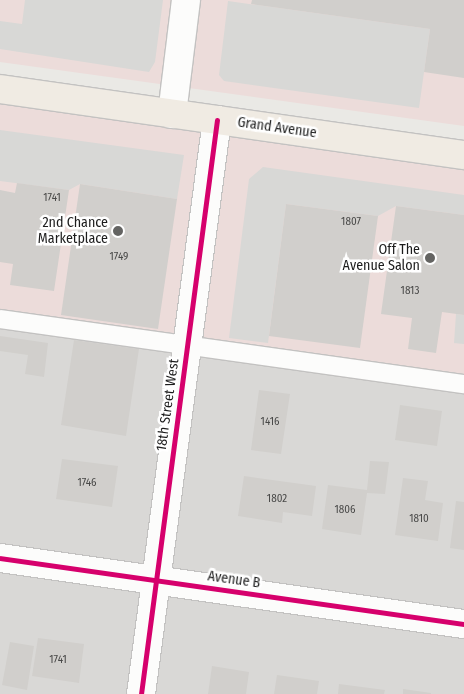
<!DOCTYPE html>
<style>
body{margin:0}
#map{position:relative;width:464px;height:694px;overflow:hidden;background:#eae9e5;font-family:"Fira Sans Condensed",sans-serif}
div>[style]{position:absolute}
.residential>*{inset:0;background:#d9d8d6}
.commercial>*{inset:0;background:#ecdcda}
.religious>*{inset:0;background:#d8d8d6}
.building>*{inset:0;background:#d1cfcc}
.roads{filter:drop-shadow(1px 0 #c3c2c1) drop-shadow(-1px 0 #c3c2c1) drop-shadow(0 1px #c3c2c1) drop-shadow(0 -1px #c3c2c1)}
.lane>*{height:18px;margin:-9px;padding:0 9px;transform-origin:9px;border-radius:9px;background:#fcfcfb}
.street>*{height:28px;margin:-14px;padding:0 14px;transform-origin:14px;border-radius:14px;background:#fcfcfb}
.primary>*{height:28px;margin:-14px;padding:0 14px;transform-origin:14px;border-radius:14px;background:#f0ebe3}
.cycleway>*{height:5px;margin:-2.5px;padding:0 2.5px;transform-origin:2.5px;border-radius:2.5px;background:#d6006c}
.dots>*{width:14px;height:14px;translate:-50% -50%;box-sizing:border-box;border:2px solid #fff;border-radius:50%}
span{translate:-50% -50%;white-space:nowrap;text-align:center;line-height:1.15;-webkit-text-stroke:5px #fff;paint-order:stroke}
.number-label{font-size:11px;color:#494948}
.number-label span{-webkit-text-stroke-width:0}
.street-label{font-size:14px;color:#1c1c1c}
.poi-label{font-size:14px;color:#1c1c1c}
.right{translate:-100% -50%;text-align:right}
</style>
<div id="map">
<div class="residential">
<i style="clip-path:polygon(0 319px,464px 385px,464px 694px,0 694px)"></i>
</div>
<div class="commercial">
<i style="clip-path:polygon(0 0,464px 0,464px 126px,0 62px)"></i>
<i style="clip-path:polygon(0 89px,464px 155px,464px 383px,0 317px)"></i>
</div>
<div class="religious">
<i style="clip-path:polygon(25px 0,163px 0,155px 62px,149px 72px,0 49px,0 21px,22px 24px)"></i>
<i style="clip-path:polygon(228px 1px,430px 29px,419px 108px,224px 81px,219px 75px)"></i>
<i style="clip-path:polygon(0 130px,184px 155px,177px 199px,80px 184px,69px 190px,0 181px)"></i>
<i style="clip-path:polygon(263px 167px,464px 195px,464px 215px,396px 206px,378px 216px,286px 204px,268px 343px,229px 338px,249px 179px)"></i>
<i style="clip-path:polygon(456px 314px,464px 315px,464px 344px,454px 343px)"></i>
</div>
<div class="building">
<i style="clip-path:polygon(252px 0,464px 0,464px 78px,424px 72px,430px 29px,251px 4px)"></i>
<i style="clip-path:polygon(17px 183px,69px 190px,54px 291px,10px 285px,13px 264px,0 262px,0 190px,15px 193px)"></i>
<i style="clip-path:polygon(80px 184px,177px 199px,158px 329px,61px 315px)"></i>
<i style="clip-path:polygon(286px 204px,378px 216px,360px 348px,269px 336px)"></i>
<i style="clip-path:polygon(396px 206px,464px 215px,464px 315px,442px 312px,436px 353px,408px 349px,412px 318px,381px 314px)"></i>
<i style="clip-path:polygon(0 336px,48px 343px,44px 377px,25px 374px,28px 355px,0 351px)"></i>
<i style="clip-path:polygon(74px 340px,139px 349px,126px 436px,61px 425px)"></i>
<i style="clip-path:polygon(259px 390px,290px 394px,281px 454px,251px 450px)"></i>
<i style="clip-path:polygon(400px 405px,442px 411px,437px 446px,395px 440px)"></i>
<i style="clip-path:polygon(62px 459px,118px 466px,112px 507px,56px 499px)"></i>
<i style="clip-path:polygon(370px 461px,389px 462px,385px 494px,367px 493px,361px 535px,322px 529px,328px 485px,367px 490px)"></i>
<i style="clip-path:polygon(244px 476px,316px 486px,312px 516px,283px 512px,282px 523px,238px 516px)"></i>
<i style="clip-path:polygon(403px 478px,428px 481px,425px 500px,443px 503px,438px 541px,395px 535px)"></i>
<i style="clip-path:polygon(456px 501px,464px 502px,464px 550px,450px 548px)"></i>
<i style="clip-path:polygon(38px 638px,84px 644px,79px 683px,32px 676px)"></i>
<i style="clip-path:polygon(10px 642px,34px 646px,27px 690px,2px 685px)"></i>
<i style="clip-path:polygon(212px 666px,249px 672px,246px 694px,208px 694px)"></i>
<i style="clip-path:polygon(277px 675px,319px 681px,317px 694px,274px 694px)"></i>
<i style="clip-path:polygon(339px 684px,385px 690px,384px 694px,338px 694px)"></i>
<i style="clip-path:polygon(403px 689px,431px 693px,431px 694px,403px 694px)"></i>
</div>
<div class="roads">
<div class="lane">
<i style="left:0;top:319px;width:469px;rotate:8deg"></i>
</div>
<div class="street">
<i style="left:172px;top:114px;width:115px;rotate:-83deg"></i>
<i style="left:0;top:558px;width:469px;rotate:8.1deg"></i>
<i style="left:141px;top:694px;width:579px;rotate:-82.46deg"></i>
</div>
<div class="primary">
<i style="left:0;top:89px;width:469px;rotate:8.1deg"></i>
</div>
</div>
<div class="cycleway">
<i style="left:0;top:558px;width:469px;rotate:8.1deg"></i>
<i style="left:141px;top:694px;width:579px;rotate:-82.46deg"></i>
</div>
<div class="dots">
<i style="left:118px;top:231px;background:#646462"></i>
<i style="left:430px;top:258px;background:#646462"></i>
</div>
<div class="number-label">
<span style="left:52px;top:198px">1741</span>
<span style="left:351px;top:222px">1807</span>
<span style="left:119px;top:257px">1749</span>
<span style="left:410px;top:291px">1813</span>
<span style="left:270px;top:422px">1416</span>
<span style="left:87px;top:483px">1746</span>
<span style="left:277px;top:499px">1802</span>
<span style="left:345px;top:510px">1806</span>
<span style="left:419px;top:519px">1810</span>
<span style="left:58px;top:660px">1741</span>
</div>
<div class="street-label">
<span style="left:277px;top:128px;rotate:8deg">Grand Avenue</span>
<span style="left:168px;top:405px;rotate:-82deg">18th Street West</span>
<span style="left:234px;top:580px;rotate:8deg">Avenue B</span>
</div>
<div class="poi-label">
<span class="right" style="left:108px;top:231px">2nd Chance<br>Marketplace</span>
<span class="right" style="left:420px;top:258px">Off The<br>Avenue Salon</span>
</div>
</div>
